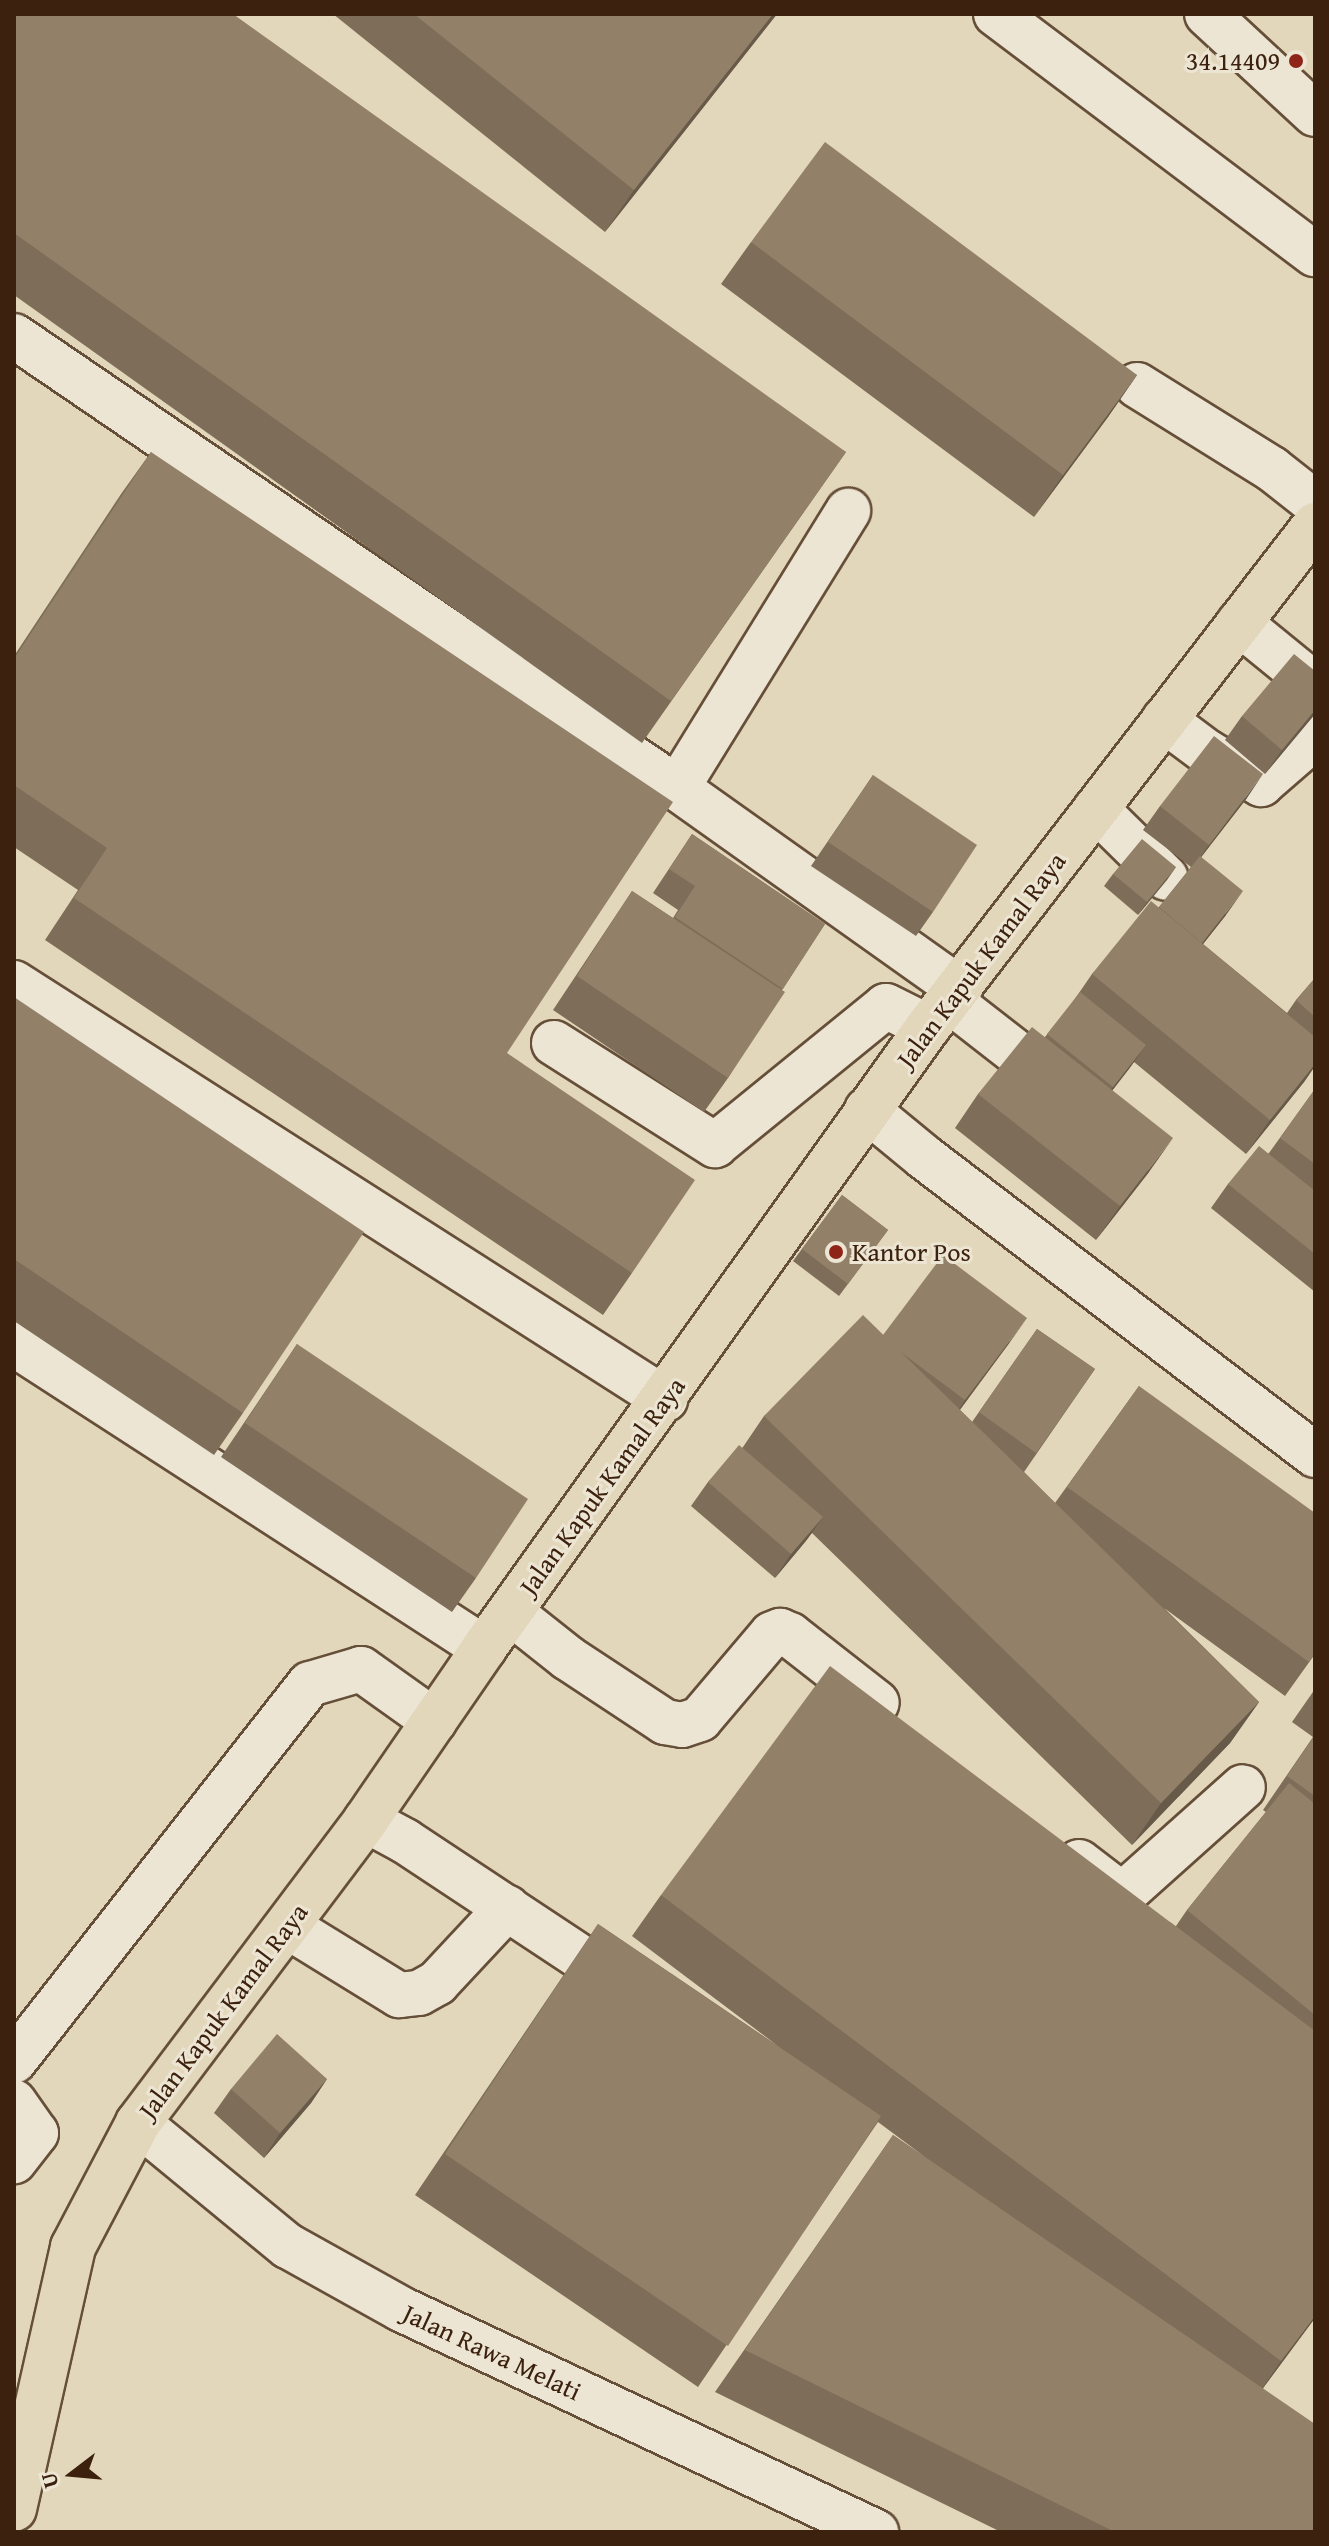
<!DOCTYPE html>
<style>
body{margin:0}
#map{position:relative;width:1329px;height:2546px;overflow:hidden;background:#e3d7bb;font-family:"Gentium Book Plus",serif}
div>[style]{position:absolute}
.roads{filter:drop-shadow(2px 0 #664f39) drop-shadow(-2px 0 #664f39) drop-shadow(0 2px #664f39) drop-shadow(0 -2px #664f39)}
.minor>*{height:44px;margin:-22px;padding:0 22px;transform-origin:22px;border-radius:22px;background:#ede5d3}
.major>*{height:44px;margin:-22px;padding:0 22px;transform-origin:22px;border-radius:22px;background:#e3d7bb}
.wall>*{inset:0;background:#7e6e59}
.shaded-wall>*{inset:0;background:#675a49}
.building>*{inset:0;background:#938068}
.dots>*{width:22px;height:22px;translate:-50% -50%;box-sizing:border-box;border:4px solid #ede5d3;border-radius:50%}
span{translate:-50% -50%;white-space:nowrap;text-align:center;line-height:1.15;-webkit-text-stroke:6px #ede5d3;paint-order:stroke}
.poi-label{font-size:26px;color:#3c220e}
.right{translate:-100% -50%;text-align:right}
.left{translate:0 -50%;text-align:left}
.street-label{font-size:26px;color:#3c220e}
.frame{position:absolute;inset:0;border:16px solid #3c220e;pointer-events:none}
.north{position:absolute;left:32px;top:2434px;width:80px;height:80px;-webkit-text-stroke:6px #ede5d3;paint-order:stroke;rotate:254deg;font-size:22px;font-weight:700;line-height:32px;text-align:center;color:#3c220e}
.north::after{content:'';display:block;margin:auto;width:28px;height:36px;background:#3c220e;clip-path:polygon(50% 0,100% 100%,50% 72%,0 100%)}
</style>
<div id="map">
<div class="roads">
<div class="minor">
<i style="left:996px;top:14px;width:399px;rotate:37deg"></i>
<i style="left:1207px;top:14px;width:147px;rotate:42.8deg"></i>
<i style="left:14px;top:336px;width:802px;rotate:34.28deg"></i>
<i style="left:677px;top:788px;width:347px;rotate:35.4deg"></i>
<i style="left:1137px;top:385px;width:159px;rotate:31.9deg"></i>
<i style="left:1272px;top:469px;width:55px;rotate:38.3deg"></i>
<i style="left:1239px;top:623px;width:84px;rotate:39.2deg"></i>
<i style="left:1164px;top:720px;width:54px;rotate:36.7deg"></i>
<i style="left:1207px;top:752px;width:63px;rotate:30.7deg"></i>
<i style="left:1261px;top:784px;width:72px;rotate:-41deg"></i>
<i style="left:677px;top:788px;width:326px;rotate:-58.3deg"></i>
<i style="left:1096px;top:809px;width:98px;rotate:44.6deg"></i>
<i style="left:14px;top:983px;width:773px;rotate:32.58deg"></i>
<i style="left:950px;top:1001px;width:138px;rotate:37.9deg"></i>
<i style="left:554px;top:1043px;width:191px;rotate:32.4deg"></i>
<i style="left:715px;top:1145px;width:220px;rotate:-39.1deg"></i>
<i style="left:886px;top:1006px;width:47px;rotate:26.6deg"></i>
<i style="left:867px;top:1110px;width:74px;rotate:39.5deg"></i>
<i style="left:924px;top:1157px;width:492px;rotate:37.3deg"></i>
<i style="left:14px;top:1344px;width:560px;rotate:32.9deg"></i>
<i style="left:510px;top:1612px;width:74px;rotate:38.4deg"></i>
<i style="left:568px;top:1658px;width:116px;rotate:33.4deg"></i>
<i style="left:665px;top:1722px;width:17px;rotate:10deg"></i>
<i style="left:682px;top:1725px;width:19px;rotate:-18deg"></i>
<i style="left:700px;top:1719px;width:111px;rotate:-49.7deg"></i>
<i style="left:772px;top:1634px;width:9px;rotate:-21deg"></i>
<i style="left:780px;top:1631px;width:11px;rotate:22deg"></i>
<i style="left:790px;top:1635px;width:110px;rotate:38deg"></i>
<i style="left:366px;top:1820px;width:44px;rotate:28.3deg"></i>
<i style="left:405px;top:1841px;width:265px;rotate:33.5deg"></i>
<i style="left:1079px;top:1862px;width:43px;rotate:37.4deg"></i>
<i style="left:1113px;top:1888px;width:15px;rotate:8deg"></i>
<i style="left:1128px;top:1890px;width:154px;rotate:-41.8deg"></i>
<i style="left:287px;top:1926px;width:132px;rotate:31.6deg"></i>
<i style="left:399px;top:1995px;width:20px;rotate:-6deg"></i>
<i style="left:419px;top:1993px;width:21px;rotate:-29deg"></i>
<i style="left:437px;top:1983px;width:103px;rotate:-47deg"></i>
<i style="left:14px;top:2061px;width:479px;rotate:-51.9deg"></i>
<i style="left:310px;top:1684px;width:53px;rotate:-16.4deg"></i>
<i style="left:361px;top:1669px;width:90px;rotate:35.5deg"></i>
<i style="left:14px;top:2102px;width:38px;rotate:55deg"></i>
<i style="left:36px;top:2133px;width:36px;rotate:128deg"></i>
<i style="left:138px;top:2123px;width:194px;rotate:39.4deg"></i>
<i style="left:288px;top:2246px;width:129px;rotate:29.1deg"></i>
<i style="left:401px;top:2309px;width:525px;rotate:25.15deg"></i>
</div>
<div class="major">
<i style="left:14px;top:2509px;width:269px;rotate:-77.3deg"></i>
<i style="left:73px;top:2247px;width:140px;rotate:-62.3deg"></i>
<i style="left:138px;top:2123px;width:379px;rotate:-53deg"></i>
<i style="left:366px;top:1820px;width:209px;rotate:-55.5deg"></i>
<i style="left:484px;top:1648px;width:763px;rotate:-54.44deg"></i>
<i style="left:928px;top:1027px;width:634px;rotate:-52.37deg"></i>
</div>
</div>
<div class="wall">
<i style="clip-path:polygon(14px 14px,846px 452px,642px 743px,14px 295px)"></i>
<i style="clip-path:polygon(333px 14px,777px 14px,605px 232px)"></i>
<i style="clip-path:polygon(751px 242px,1137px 375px,1108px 417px,1034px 517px,721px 284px)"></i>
<i style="clip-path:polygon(151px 452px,507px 1053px,632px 1273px,603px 1315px,45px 940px,78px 890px,14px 847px,14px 656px,121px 494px)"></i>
<i style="clip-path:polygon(1315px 714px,1265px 774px,1225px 740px,1242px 716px)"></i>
<i style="clip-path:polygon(873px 775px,933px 912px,916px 936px,811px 866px)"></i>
<i style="clip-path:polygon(1247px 798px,1201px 857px,1226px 915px,1203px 944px,1287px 1013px,1296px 1000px,1315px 978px,1315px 1066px,1304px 1082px,1246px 1154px,1134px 1062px,1112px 1091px,1149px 1172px,1096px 1240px,955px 1128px,978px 1094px,1045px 1037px,1070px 1006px,1092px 974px,1159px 907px,1191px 867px,1143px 830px,1160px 806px)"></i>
<i style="clip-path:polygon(692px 834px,825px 924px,782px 990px,728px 1078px,704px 1112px,553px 1010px,632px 891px,673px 918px,678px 910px,653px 893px)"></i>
<i style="clip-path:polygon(1176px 867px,1138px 915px,1104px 886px,1113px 874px)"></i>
<i style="clip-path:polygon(14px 997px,243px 1413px,214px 1455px,14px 1321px)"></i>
<i style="clip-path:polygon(1315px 1089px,1315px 1292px,1211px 1208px,1228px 1184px,1269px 1153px)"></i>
<i style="clip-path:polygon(842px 1195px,888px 1230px,839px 1296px,793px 1261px)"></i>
<i style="clip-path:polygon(1037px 1329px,1095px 1369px,1024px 1472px,1055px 1503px,1139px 1386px,1315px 1654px,1285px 1696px,1164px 1608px,1259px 1702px,1230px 1743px,1132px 1845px,812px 1533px,775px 1578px,691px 1506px,708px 1482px,743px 1447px,764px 1416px,883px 1335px,1010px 1342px,960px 1410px,972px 1422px)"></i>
<i style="clip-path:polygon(297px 1344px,476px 1578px,452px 1612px,221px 1457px)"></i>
<i style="clip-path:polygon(1315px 1689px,1315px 2318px,1263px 2388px,1315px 2532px,1001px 2532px,715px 2392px,893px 2135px,925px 2157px,878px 2122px,698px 2387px,415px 2195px,598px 1924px,778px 2046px,632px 1936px,661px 1895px,1176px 1926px,1187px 1910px,1266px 1812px,1263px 1810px,1313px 1737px,1292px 1722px)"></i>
<i style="clip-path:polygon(327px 2079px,311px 2103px,264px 2158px,214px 2113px,231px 2089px)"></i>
</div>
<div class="shaded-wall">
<i style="clip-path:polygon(773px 14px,777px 14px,605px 232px,634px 190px)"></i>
<i style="clip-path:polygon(1137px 375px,1108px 417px,1034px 517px,1063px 475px)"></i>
<i style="clip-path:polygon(1315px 710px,1315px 714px,1265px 774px,1282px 750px)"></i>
<i style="clip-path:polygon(1263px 774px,1247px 798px,1192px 869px,1209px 845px)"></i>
<i style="clip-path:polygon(1176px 867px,1167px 880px,1138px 915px,1147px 902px)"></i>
<i style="clip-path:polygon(1243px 891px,1226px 915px,1185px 967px,1202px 943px)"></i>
<i style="clip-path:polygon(1146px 1045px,1129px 1069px,1096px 1111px,1113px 1087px)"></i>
<i style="clip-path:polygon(1315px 1064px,1315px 1066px,1304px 1082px,1246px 1154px,1270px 1120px)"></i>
<i style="clip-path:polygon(1173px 1138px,1149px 1172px,1096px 1240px,1120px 1206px)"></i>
<i style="clip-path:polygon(1027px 1318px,1010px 1342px,949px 1424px,965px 1400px)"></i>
<i style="clip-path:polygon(823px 1517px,806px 1541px,775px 1578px,791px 1554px)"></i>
<i style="clip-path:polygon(1259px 1702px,1230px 1743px,1132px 1845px,1161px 1803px)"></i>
<i style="clip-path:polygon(327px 2079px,311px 2103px,264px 2158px,280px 2133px)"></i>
<i style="clip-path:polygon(1315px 2316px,1315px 2318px,1252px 2403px,1281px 2361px)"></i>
</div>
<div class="building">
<i style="clip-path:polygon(14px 14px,233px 14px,846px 452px,671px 701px,14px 233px)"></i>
<i style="clip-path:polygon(414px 14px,773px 14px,634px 190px)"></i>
<i style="clip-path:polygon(825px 142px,1137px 375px,1063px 475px,751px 242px)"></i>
<i style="clip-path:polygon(151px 452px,673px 802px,507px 1053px,695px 1180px,632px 1273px,74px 898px,107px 848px,14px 785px,14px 659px)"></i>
<i style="clip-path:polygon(1294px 654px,1315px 671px,1315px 710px,1282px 750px,1242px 716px)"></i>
<i style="clip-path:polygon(1214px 736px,1263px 774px,1209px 845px,1160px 806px)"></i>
<i style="clip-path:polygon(873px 775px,977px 845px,933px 912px,828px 842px)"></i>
<i style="clip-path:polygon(692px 834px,825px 924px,783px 989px,675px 917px,695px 886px,669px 869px)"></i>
<i style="clip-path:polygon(1142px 839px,1176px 867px,1147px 902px,1113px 874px)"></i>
<i style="clip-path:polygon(1200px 856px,1243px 891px,1202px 943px,1159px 907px)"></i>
<i style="clip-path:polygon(632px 891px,785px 992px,728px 1078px,577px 976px)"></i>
<i style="clip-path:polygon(1151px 901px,1315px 1037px,1315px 1064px,1270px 1120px,1092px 974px)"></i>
<i style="clip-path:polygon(1315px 978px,1315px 1017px,1296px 1000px)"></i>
<i style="clip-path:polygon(1080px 992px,1146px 1045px,1113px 1087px,1047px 1034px)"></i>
<i style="clip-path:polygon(14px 997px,364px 1232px,243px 1413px,14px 1259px)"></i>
<i style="clip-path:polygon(1032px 1027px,1173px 1138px,1120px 1206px,978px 1094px)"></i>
<i style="clip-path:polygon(1315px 1089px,1315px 1164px,1280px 1138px)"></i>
<i style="clip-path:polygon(1259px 1146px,1315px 1191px,1315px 1254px,1228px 1184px)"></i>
<i style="clip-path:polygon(842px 1195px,888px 1230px,848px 1284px,802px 1249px)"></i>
<i style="clip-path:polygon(943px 1255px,1027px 1318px,965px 1400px,898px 1350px,883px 1335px)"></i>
<i style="clip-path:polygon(863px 1315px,1259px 1702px,1161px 1803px,764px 1416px)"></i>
<i style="clip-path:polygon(1037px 1329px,1095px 1369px,1036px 1453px,979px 1412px)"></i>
<i style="clip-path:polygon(297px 1344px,528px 1499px,476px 1578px,245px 1423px)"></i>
<i style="clip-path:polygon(1139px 1386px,1315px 1513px,1315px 1653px,1309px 1662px,1067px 1487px)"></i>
<i style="clip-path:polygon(739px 1445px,823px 1517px,791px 1554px,708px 1482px)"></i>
<i style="clip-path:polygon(830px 1666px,1315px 2031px,1315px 2316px,1281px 2361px,661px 1895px)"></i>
<i style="clip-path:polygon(1315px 1735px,1315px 1796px,1287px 1776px)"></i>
<i style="clip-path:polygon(1289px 1783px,1315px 1804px,1315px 2015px,1187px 1910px)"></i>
<i style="clip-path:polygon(598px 1924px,881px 2116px,728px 2346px,445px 2154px)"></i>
<i style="clip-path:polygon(277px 2034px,327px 2079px,280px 2133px,231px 2089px)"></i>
<i style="clip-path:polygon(893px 2135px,1315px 2424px,1315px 2532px,1115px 2532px,745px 2350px)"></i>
</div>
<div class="dots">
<i style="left:1296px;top:61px;background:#8f2418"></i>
<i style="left:836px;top:1252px;background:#8f2418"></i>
</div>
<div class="poi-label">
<span class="right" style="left:1280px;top:61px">34.14409</span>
<span class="left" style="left:852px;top:1252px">Kantor Pos</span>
</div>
<div class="street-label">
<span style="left:981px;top:960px;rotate:-53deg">Jalan Kapuk Kamal Raya</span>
<span style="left:602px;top:1486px;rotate:-54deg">Jalan Kapuk Kamal Raya</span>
<span style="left:223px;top:2011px;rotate:-53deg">Jalan Kapuk Kamal Raya</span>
<span style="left:492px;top:2352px;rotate:25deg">Jalan Rawa Melati</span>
</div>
<div class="frame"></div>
<div class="north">U</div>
</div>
